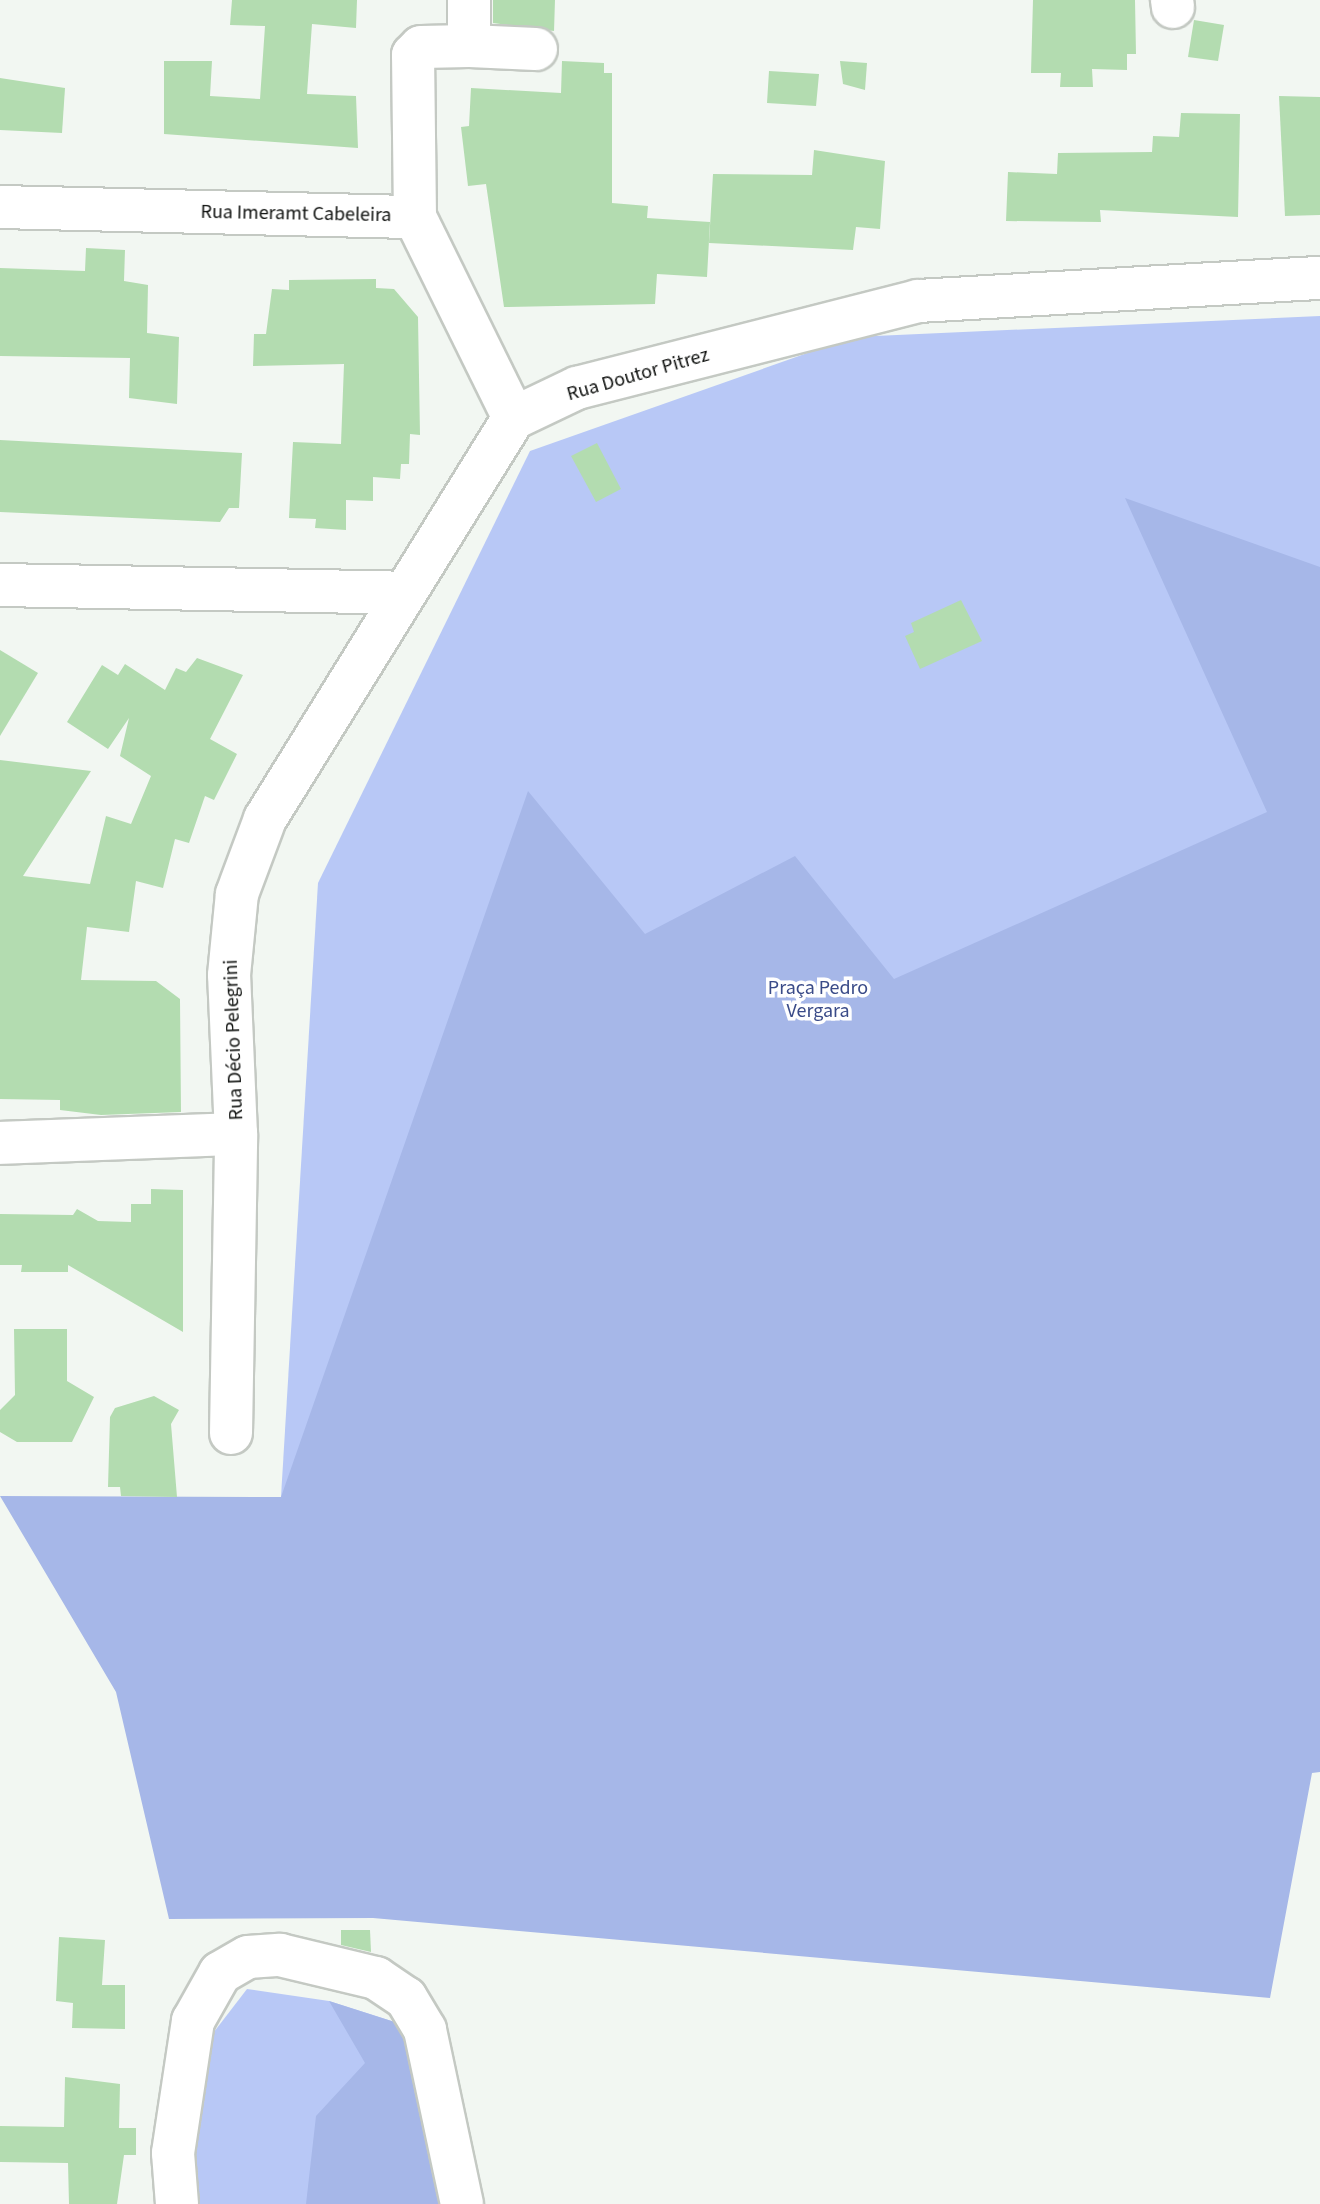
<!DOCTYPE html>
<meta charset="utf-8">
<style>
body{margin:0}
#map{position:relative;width:1320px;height:2204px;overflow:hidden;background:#f2f7f2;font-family:"Source Sans 3",sans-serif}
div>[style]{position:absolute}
.green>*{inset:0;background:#b8c8f6}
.forest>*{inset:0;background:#a6b7e8}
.building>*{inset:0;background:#b3dcb0}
.roads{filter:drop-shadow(2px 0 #c4c9c3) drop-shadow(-2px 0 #c4c9c3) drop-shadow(0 2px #c4c9c3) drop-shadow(0 -2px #c4c9c3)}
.minor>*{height:42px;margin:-21px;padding:0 21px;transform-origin:21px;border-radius:21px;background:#fff}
span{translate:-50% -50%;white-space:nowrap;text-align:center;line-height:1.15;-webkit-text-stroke:7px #fff;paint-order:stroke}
.street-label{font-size:20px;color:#0e100e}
.park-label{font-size:20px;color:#3a4b88}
</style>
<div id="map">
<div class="green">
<i style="clip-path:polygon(1320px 316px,1320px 1507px,281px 1497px,318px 883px,530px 451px,853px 337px)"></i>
<i style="clip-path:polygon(247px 1989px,329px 2001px,404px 2025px,444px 2204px,197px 2204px,193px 2151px,207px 2041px)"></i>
</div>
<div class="forest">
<i style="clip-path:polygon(1125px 498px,1320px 567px,1320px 1772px,1312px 1773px,1270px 1998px,373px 1918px,169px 1919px,116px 1692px,0 1496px,281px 1497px,528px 791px,645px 934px,795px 856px,894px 979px,1267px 812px)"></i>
<i style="clip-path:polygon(329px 2001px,404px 2025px,444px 2204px,306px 2204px,316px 2116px,365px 2063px)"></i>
</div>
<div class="building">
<i style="clip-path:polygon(232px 0,357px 0,356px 28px,312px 24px,307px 94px,356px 96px,358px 148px,164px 134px,164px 61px,212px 61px,210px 96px,260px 99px,265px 26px,230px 25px)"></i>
<i style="clip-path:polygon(493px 0,555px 0,554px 31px,493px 23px)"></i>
<i style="clip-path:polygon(1033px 0,1135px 0,1136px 54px,1127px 54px,1127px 70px,1092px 69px,1093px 87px,1060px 87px,1061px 73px,1031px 73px)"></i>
<i style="clip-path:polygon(1194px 20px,1224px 25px,1218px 61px,1188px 57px)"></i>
<i style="clip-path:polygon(562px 61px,604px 63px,604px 73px,612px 73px,612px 203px,648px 206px,647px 218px,710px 222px,707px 277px,657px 274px,655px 304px,504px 307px,486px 184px,468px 186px,461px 127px,469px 126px,471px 88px,561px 93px)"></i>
<i style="clip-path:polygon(840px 61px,867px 63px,865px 90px,843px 84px)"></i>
<i style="clip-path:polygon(769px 71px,819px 74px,816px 106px,767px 103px)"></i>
<i style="clip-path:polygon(0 78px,65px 88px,62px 133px,0 130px)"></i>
<i style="clip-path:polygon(1279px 96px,1320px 97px,1320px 215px,1285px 216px)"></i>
<i style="clip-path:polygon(1181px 113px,1240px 114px,1238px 217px,1100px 210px,1101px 222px,1006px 221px,1008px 172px,1057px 174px,1058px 153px,1152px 152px,1153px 136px,1179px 137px)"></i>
<i style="clip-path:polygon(814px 150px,885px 161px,880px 229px,856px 227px,853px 250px,709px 243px,713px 174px,812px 175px)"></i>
<i style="clip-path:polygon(86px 248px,125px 250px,124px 281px,148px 285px,147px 333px,179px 337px,177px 404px,129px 398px,130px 358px,0 356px,0 268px,85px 271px)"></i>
<i style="clip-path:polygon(376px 279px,376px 288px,394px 289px,418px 317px,420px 435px,410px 434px,409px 464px,401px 464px,400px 479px,373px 477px,373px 501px,346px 500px,346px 530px,315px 528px,316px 519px,289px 518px,293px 442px,341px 444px,344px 364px,253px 366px,254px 334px,266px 334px,272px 289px,289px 290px,289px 280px)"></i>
<i style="clip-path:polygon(0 440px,242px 453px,239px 508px,229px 508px,220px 522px,0 512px)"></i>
<i style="clip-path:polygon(597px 443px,621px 489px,596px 502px,571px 456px)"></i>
<i style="clip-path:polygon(961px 600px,982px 641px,920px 669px,905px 636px,914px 632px,911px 623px)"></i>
<i style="clip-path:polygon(0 650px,38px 673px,0 736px)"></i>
<i style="clip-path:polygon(197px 658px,243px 675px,210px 739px,237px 754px,214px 800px,205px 796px,189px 843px,175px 839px,163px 888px,136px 881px,129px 932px,87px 927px,81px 980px,156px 981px,180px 999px,181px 1112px,101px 1115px,60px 1110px,60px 1100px,0 1099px,0 760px,91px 771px,23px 876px,90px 884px,106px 816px,131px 824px,151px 776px,120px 756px,129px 718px,108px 749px,67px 722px,102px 665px,118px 675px,125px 664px,165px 690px,176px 668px,186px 672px)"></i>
<i style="clip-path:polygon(151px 1189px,183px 1190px,183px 1332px,68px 1265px,68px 1272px,21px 1272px,22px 1265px,0 1265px,0 1214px,73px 1215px,77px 1209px,98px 1221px,131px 1222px,131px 1204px,151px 1204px)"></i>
<i style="clip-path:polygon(14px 1329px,67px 1329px,67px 1381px,94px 1397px,72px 1442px,17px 1442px,0 1432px,0 1410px,15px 1395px)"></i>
<i style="clip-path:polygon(154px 1396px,179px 1410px,171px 1424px,177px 1497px,121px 1496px,120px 1487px,108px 1487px,110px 1417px,115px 1408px)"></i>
<i style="clip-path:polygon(341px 1930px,370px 1930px,371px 1952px,341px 1945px)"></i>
<i style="clip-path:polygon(59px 1937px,105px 1940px,102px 1985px,125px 1985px,125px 2029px,72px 2028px,73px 2003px,56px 2001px)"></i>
<i style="clip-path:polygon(65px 2077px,120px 2084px,119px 2128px,136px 2128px,136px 2155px,124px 2155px,117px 2204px,69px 2204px,68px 2163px,0 2162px,0 2126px,64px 2127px)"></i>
</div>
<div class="roads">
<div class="minor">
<i style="left:1172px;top:0;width:7px;rotate:82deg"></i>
<i style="left:469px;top:46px;width:67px;rotate:2.6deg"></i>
<i style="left:0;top:207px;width:415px;rotate:1.4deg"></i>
<i style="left:415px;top:217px;width:224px;rotate:63.8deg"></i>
<i style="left:415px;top:217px;width:162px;rotate:-90.7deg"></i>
<i style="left:413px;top:55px;width:11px;rotate:-45deg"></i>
<i style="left:421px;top:47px;width:48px;rotate:-1.2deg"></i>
<i style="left:469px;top:46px;width:46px;rotate:-90deg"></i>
<i style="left:0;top:585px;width:400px;rotate:1.1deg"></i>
<i style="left:0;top:1143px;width:236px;rotate:-2.2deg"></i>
<i style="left:231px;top:1433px;width:299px;rotate:-89deg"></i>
<i style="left:236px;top:1134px;width:159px;rotate:-92.5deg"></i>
<i style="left:229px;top:975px;width:81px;rotate:-84.4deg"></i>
<i style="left:237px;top:894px;width:80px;rotate:-69.5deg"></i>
<i style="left:265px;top:819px;width:472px;rotate:-58.2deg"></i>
<i style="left:514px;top:418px;width:70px;rotate:-25.5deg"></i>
<i style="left:577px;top:388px;width:352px;rotate:-14.3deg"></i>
<i style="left:918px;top:301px;width:403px;rotate:-3.3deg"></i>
<i style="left:177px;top:2204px;width:51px;rotate:-94.5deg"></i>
<i style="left:173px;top:2153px;width:134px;rotate:-81.4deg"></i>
<i style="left:193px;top:2021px;width:55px;rotate:-60.6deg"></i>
<i style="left:220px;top:1973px;width:32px;rotate:-30deg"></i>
<i style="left:248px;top:1957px;width:32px;rotate:-4deg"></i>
<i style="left:280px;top:1955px;width:99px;rotate:13.5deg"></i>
<i style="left:376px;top:1978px;width:36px;rotate:34deg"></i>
<i style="left:406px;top:1998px;width:37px;rotate:59deg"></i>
<i style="left:425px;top:2030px;width:178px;rotate:78deg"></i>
</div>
</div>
<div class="street-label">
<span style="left:296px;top:214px;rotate:1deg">Rua Imeramt Cabeleira</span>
<span style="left:638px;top:375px;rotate:-16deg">Rua Doutor Pitrez</span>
<span style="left:234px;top:1040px;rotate:-92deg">Rua Décio Pelegrini</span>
</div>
<div class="park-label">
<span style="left:818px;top:1000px">Praça Pedro<br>Vergara</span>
</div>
</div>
